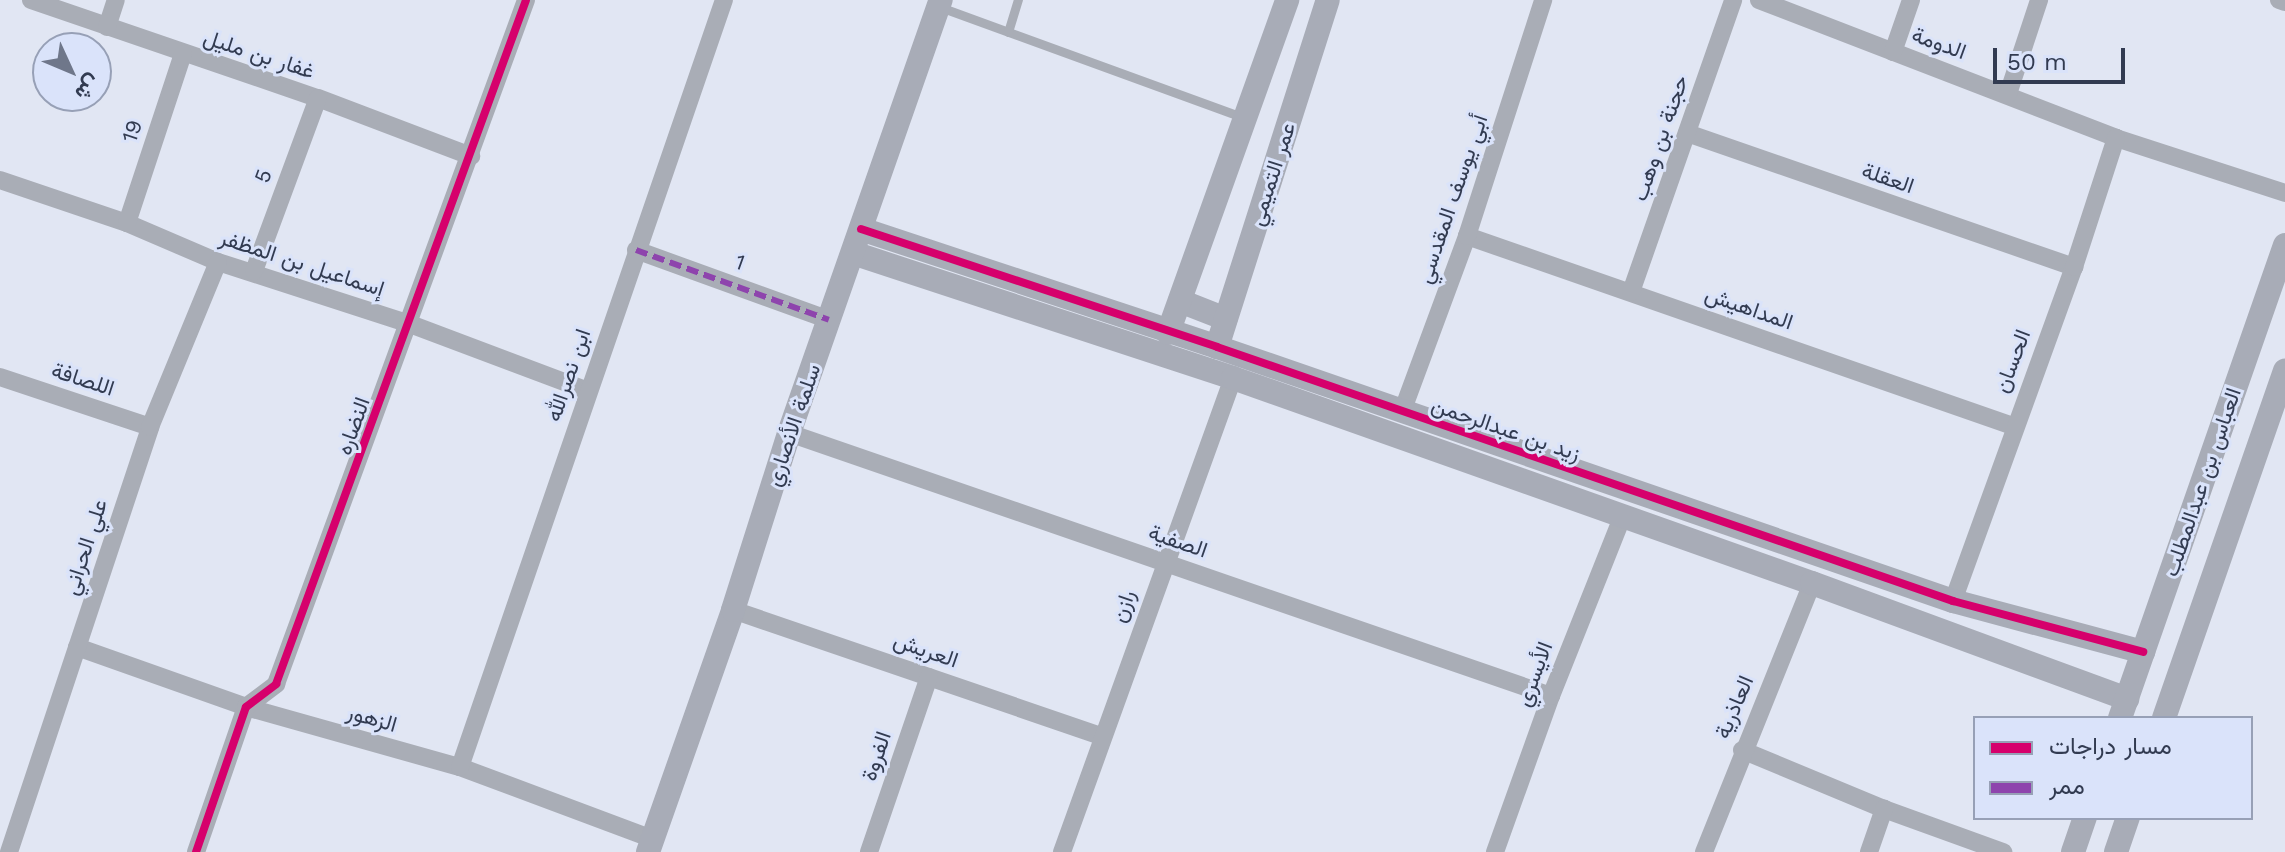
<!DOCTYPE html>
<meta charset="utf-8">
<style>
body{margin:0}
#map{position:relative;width:2285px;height:852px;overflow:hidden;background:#e1e6f3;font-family:"Work Sans",Vazirmatn,sans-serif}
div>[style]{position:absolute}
.lane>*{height:9px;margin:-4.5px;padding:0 4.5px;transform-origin:4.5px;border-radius:4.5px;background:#a9adb6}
.street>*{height:18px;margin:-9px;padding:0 9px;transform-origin:9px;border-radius:9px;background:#a9adb6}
.secondary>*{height:24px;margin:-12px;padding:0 12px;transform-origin:12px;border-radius:12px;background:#a8acb7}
.quiet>*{height:6px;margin-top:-3px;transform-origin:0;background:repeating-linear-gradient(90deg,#8e44ad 0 12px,transparent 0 18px)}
.cycleway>*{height:8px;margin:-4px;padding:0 4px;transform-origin:4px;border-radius:4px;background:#d6006c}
span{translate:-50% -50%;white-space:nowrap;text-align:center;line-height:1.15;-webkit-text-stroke:6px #dae3fa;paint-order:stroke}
.street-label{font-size:22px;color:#323b51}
.legend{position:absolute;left:1973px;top:716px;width:280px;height:104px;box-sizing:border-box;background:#dae3fa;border:2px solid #97a0b6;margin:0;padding:10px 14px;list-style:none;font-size:24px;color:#323b51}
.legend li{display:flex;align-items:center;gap:16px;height:40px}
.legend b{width:40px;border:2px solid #97a0b6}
.north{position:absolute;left:32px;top:32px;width:80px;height:80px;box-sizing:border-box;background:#dae3fa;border:2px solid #97a0b6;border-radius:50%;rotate:134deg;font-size:22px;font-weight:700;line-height:32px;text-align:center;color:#323b51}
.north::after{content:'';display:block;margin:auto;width:28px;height:36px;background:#6f778a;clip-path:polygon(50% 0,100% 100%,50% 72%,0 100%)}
.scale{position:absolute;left:1993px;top:48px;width:132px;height:36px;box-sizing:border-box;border:4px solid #323b51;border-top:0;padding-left:10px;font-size:24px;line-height:28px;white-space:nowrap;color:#323b51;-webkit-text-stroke:6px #dae3fa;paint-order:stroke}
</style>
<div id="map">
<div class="lane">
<i style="left:940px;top:7px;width:325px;rotate:20deg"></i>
<i style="left:1008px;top:32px;width:34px;rotate:-73deg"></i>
</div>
<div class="street">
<i style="left:31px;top:0;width:303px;rotate:18.9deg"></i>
<i style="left:318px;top:98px;width:164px;rotate:20.8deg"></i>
<i style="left:1759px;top:0;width:383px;rotate:21.1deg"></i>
<i style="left:2116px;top:138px;width:178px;rotate:18deg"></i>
<i style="left:2279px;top:0;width:6px;rotate:18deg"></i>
<i style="left:107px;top:27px;width:28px;rotate:-72deg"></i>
<i style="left:1893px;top:52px;width:55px;rotate:-70.9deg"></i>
<i style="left:2008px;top:94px;width:99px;rotate:-71.7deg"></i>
<i style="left:1687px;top:133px;width:410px;rotate:19.1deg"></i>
<i style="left:0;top:180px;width:134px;rotate:18.7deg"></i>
<i style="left:127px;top:223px;width:99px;rotate:23.2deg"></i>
<i style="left:218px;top:262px;width:202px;rotate:17.9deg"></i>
<i style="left:410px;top:324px;width:190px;rotate:20.6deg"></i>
<i style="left:127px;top:223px;width:178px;rotate:-71.7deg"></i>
<i style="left:1467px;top:236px;width:578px;rotate:19.19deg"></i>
<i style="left:636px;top:250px;width:205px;rotate:19.9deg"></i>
<i style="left:254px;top:271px;width:184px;rotate:-69.7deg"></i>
<i style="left:1631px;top:292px;width:309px;rotate:-70.7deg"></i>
<i style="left:0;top:377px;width:158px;rotate:18.4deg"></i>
<i style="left:1402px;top:412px;width:188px;rotate:-69.7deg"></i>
<i style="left:1467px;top:236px;width:248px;rotate:-72.1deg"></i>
<i style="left:789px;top:433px;width:806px;rotate:19.04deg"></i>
<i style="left:1953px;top:601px;width:355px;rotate:-70.1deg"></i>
<i style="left:2074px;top:267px;width:136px;rotate:-72deg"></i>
<i style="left:733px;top:610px;width:391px;rotate:18.9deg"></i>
<i style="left:77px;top:647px;width:179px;rotate:19.5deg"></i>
<i style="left:246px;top:707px;width:222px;rotate:15.7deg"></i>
<i style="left:460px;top:767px;width:206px;rotate:20.5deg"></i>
<i style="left:1742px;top:750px;width:154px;rotate:22.6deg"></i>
<i style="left:1884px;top:809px;width:127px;rotate:19.9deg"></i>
<i style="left:460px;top:767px;width:811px;rotate:-71.01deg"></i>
<i style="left:9px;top:852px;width:448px;rotate:-71.6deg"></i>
<i style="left:150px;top:427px;width:178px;rotate:-67.6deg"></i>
<i style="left:196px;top:852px;width:153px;rotate:-71deg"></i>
<i style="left:246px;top:707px;width:38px;rotate:-37deg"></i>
<i style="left:276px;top:684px;width:728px;rotate:-69.92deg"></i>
<i style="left:869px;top:852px;width:185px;rotate:-71.1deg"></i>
<i style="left:1062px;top:852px;width:504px;rotate:-70.16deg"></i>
<i style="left:1495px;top:852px;width:166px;rotate:-70.3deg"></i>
<i style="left:1551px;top:696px;width:195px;rotate:-68.3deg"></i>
<i style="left:1704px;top:852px;width:290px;rotate:-68.1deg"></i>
<i style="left:1869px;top:852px;width:46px;rotate:-70.8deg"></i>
</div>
<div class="secondary">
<i style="left:861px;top:229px;width:375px;rotate:18.3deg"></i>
<i style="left:1217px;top:347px;width:779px;rotate:19.04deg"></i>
<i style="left:1953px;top:601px;width:197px;rotate:15deg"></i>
<i style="left:853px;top:253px;width:400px;rotate:18.2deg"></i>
<i style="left:1233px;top:378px;width:614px;rotate:19.5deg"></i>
<i style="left:1812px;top:583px;width:336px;rotate:20.2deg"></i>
<i style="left:1180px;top:301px;width:49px;rotate:21.4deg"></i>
<i style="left:1168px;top:333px;width:354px;rotate:-70.3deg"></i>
<i style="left:1217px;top:347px;width:364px;rotate:-72.3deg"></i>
<i style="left:2120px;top:718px;width:501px;rotate:-70.77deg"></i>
<i style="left:2164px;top:718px;width:368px;rotate:-70.8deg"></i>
<i style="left:648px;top:852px;width:256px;rotate:-70.6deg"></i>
<i style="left:733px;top:610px;width:186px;rotate:-72.4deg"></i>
<i style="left:789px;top:433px;width:459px;rotate:-70.7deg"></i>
<i style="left:2073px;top:852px;width:36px;rotate:-71deg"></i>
<i style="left:2116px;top:852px;width:36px;rotate:-71deg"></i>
</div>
<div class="quiet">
<i style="left:636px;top:250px;width:205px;rotate:19.9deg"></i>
</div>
<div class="cycleway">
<i style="left:861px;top:229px;width:375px;rotate:18.3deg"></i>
<i style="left:1217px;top:347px;width:779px;rotate:19.04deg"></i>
<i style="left:1953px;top:601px;width:197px;rotate:15deg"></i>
<i style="left:196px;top:852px;width:153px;rotate:-71deg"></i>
<i style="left:246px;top:707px;width:38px;rotate:-37deg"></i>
<i style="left:276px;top:684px;width:728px;rotate:-69.92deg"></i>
</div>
<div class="street-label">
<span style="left:1939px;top:43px;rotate:20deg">الدومة</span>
<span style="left:259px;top:54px;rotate:18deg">غفار بن مليل</span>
<span style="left:132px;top:131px;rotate:-72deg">19</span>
<span style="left:1660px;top:138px;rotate:-71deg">حجنة بن وهب</span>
<span style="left:1272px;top:174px;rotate:-72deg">عمر التميمي</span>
<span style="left:263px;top:176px;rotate:-70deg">5</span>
<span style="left:1888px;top:178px;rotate:19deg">العقلة</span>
<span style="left:1452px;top:199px;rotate:-71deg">أبي يوسف المقدسي</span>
<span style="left:740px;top:262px;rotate:20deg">1</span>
<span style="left:302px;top:263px;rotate:18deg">إسماعيل بن المظفر</span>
<span style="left:1749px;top:308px;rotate:19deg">المداهيش</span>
<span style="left:2012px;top:361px;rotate:-69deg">الحسان</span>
<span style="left:568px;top:375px;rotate:-71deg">ابن نصرالله</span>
<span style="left:83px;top:379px;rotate:18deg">اللصافة</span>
<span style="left:793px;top:425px;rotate:-71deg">سلمة الأنصاري</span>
<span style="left:353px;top:426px;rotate:-70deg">النضاره</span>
<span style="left:1506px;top:429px;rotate:19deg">زيد بن عبدالرحمن</span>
<span style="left:2202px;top:482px;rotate:-71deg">العباس بن عبدالمطلب</span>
<span style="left:1178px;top:541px;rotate:19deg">الصفية</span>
<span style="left:85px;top:547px;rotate:-72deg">علي الحراني</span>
<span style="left:1123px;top:606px;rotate:-71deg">رازن</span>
<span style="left:926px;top:650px;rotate:19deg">العريش</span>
<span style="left:1534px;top:674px;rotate:-69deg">الأيسري</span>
<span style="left:1734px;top:707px;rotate:-67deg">العاذرية</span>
<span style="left:372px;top:718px;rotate:16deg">الزهور</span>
<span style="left:876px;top:756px;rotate:-71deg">الفروة</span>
</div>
<ul class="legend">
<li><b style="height:10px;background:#d6006c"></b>مسار دراجات</li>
<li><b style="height:10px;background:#8e44ad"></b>ممر</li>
</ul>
<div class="north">ش</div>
<div class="scale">50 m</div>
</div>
